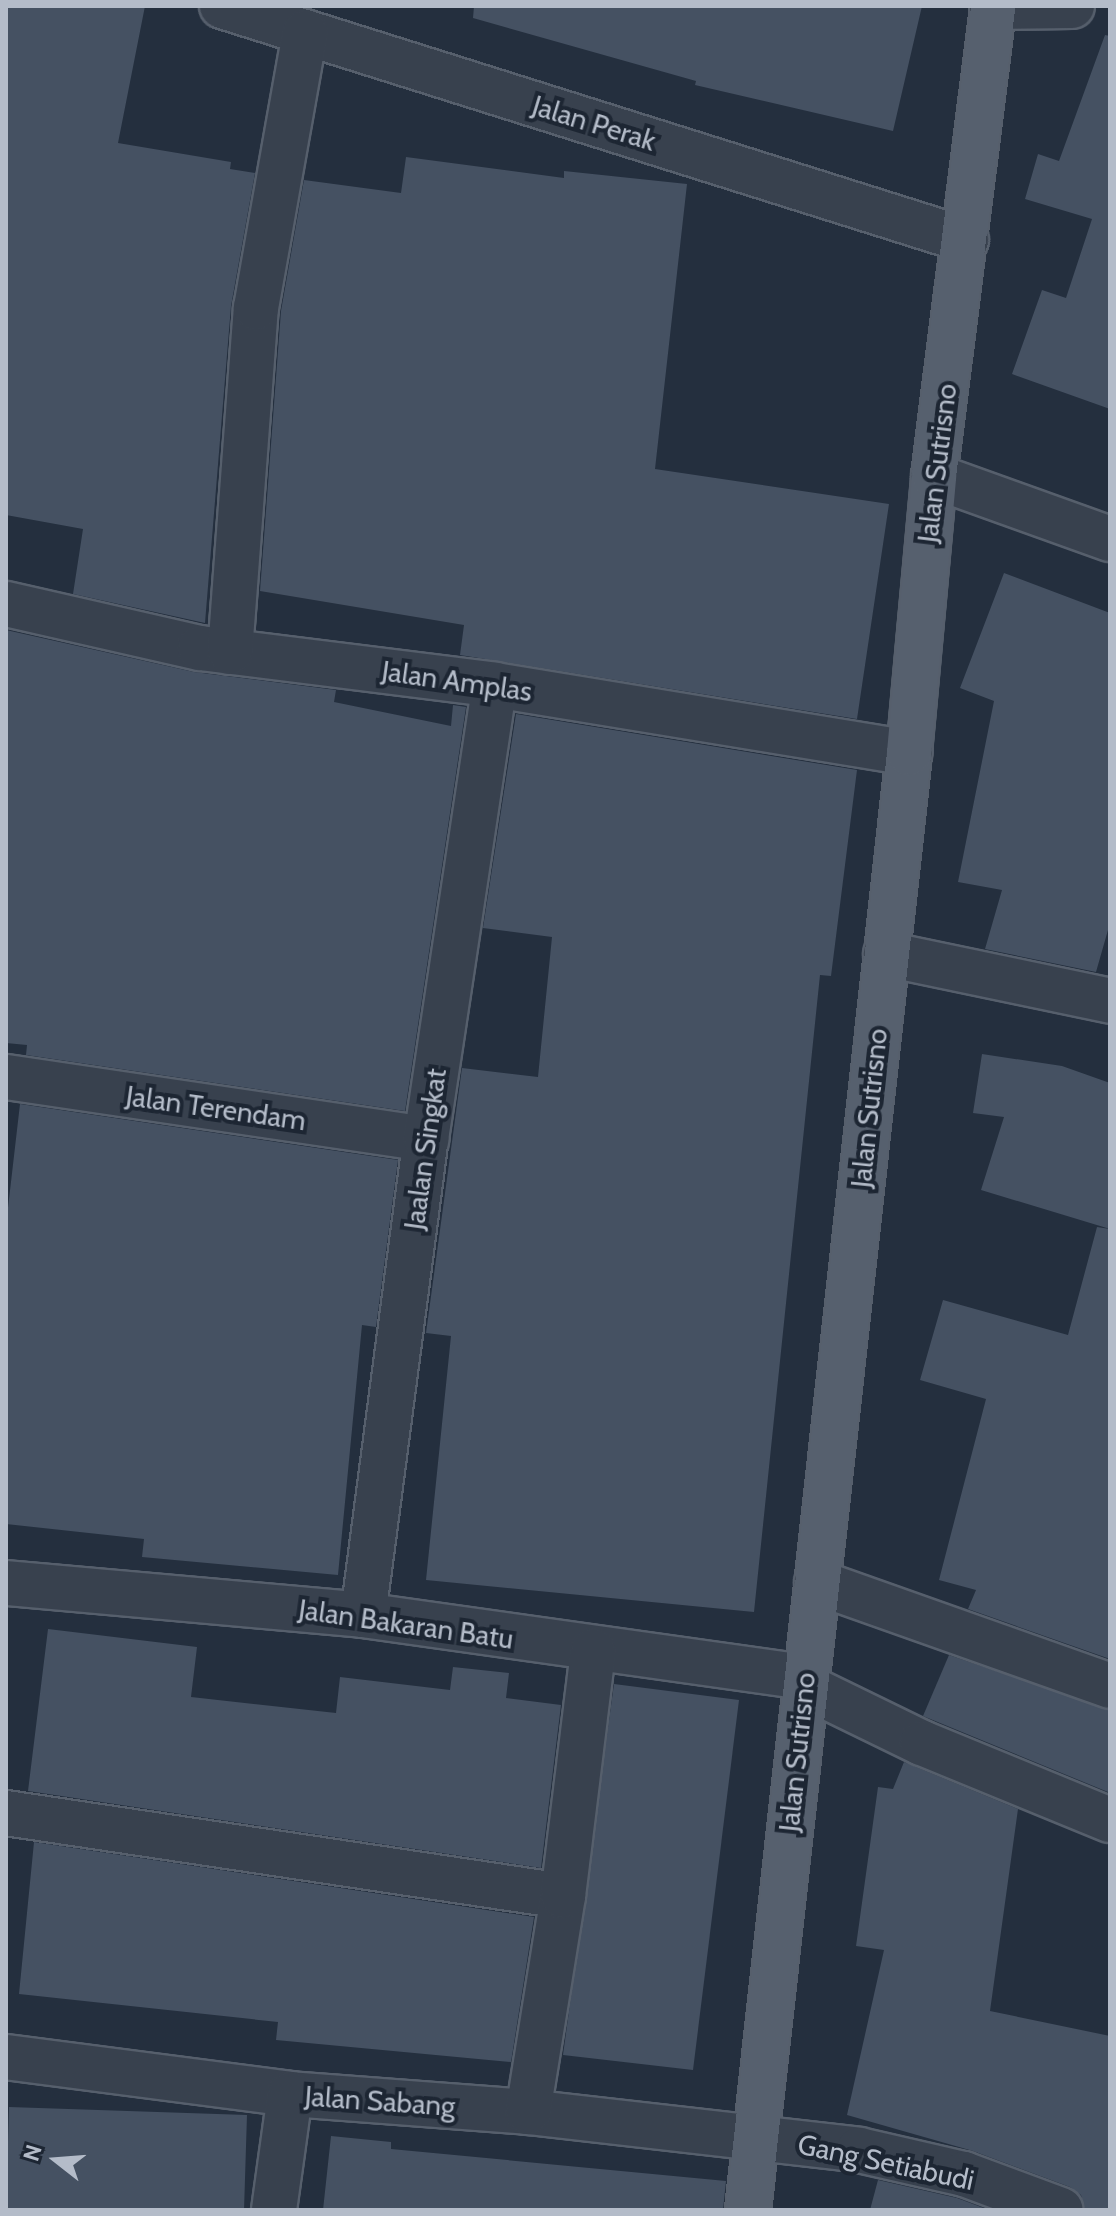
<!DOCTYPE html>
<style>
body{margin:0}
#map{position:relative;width:1116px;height:2216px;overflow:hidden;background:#242f3e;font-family:Cabin,sans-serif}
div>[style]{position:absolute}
.building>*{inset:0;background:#455162}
.roads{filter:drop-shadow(2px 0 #565f6c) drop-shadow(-2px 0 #565f6c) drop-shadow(0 2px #565f6c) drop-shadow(0 -2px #565f6c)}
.minor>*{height:44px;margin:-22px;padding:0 22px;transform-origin:22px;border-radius:22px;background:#38414e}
.primary>*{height:44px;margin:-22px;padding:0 22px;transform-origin:22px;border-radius:22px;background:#56606e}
span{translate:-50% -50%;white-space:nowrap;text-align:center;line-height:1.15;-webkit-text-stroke:8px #1d2633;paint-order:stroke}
.street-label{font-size:28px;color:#b4bcc9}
.frame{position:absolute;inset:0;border:8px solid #b4bcc9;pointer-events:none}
.north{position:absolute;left:16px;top:2120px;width:80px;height:80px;-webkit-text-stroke:6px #1d2633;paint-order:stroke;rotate:287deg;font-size:22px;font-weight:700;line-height:32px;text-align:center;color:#b4bcc9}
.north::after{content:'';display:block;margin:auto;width:28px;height:36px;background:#b4bcc9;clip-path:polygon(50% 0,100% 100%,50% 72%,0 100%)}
</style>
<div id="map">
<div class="building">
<i style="clip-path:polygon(6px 6px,145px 6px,118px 143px,231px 162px,230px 169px,255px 173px,231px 306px,205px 623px,73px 594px,83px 529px,6px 515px)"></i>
<i style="clip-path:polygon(474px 6px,922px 6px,893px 131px,695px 85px,696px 81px,473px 18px)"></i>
<i style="clip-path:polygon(1105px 35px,1110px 36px,1110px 409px,1012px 374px,1042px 290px,1066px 298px,1092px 219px,1025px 199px,1038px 154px,1059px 161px)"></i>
<i style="clip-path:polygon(406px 157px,564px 178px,564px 171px,687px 184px,655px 469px,889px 504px,857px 719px,460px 655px,464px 625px,260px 591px,281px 311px,304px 180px,401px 193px)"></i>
<i style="clip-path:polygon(1004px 573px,1110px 613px,1110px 923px,1096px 972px,985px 949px,1002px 890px,958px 882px,994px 701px,960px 688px)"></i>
<i style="clip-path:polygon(6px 630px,194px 672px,336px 690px,334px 702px,451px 726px,453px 705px,466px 707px,405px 1111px,26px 1055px,27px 1045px,6px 1043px)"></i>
<i style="clip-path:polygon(516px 714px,857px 770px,831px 976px,820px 975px,754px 1612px,426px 1580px,451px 1336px,426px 1333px,462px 1068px,538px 1077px,552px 937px,483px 928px)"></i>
<i style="clip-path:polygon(982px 1054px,1062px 1066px,1110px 1083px,1110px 1229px,981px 1190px,1004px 1117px,973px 1113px)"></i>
<i style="clip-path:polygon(20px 1104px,398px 1160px,376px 1327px,362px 1325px,338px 1575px,142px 1557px,144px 1539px,6px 1524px,6px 1225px)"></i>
<i style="clip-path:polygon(1097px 1227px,1110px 1229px,1110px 1659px,968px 1609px,976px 1590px,939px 1580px,986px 1399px,920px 1380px,943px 1300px,1068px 1335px)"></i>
<i style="clip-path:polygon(48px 1629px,197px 1647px,191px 1697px,336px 1713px,340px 1677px,450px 1690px,453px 1667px,509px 1673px,506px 1698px,561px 1705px,541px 1868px,28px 1791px)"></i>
<i style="clip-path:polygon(949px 1655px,1110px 1710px,1108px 1792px,923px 1716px)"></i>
<i style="clip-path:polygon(614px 1684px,739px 1700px,693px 2070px,563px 2055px)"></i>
<i style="clip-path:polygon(904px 1762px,1018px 1809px,990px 2011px,1110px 2036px,1110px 2210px,1085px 2210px,1081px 2195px,1070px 2187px,973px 2151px,847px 2115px,884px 1950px,856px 1946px,878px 1787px,893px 1789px)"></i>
<i style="clip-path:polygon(34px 1842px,534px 1917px,511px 2062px,276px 2040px,278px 2022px,19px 1994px)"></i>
<i style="clip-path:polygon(9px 2107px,247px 2115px,244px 2210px,6px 2210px)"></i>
<i style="clip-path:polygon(331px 2136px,391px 2142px,391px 2149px,726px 2181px,723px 2210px,323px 2210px)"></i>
<i style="clip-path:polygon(878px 2180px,957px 2198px,989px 2210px,870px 2210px)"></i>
</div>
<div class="roads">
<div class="minor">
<i style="left:222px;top:6px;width:780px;rotate:17.46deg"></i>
<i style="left:992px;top:7px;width:80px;rotate:-0.7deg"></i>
<i style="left:934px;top:476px;width:187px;rotate:19.7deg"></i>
<i style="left:6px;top:604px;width:199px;rotate:12.8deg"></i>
<i style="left:200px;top:648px;width:297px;rotate:7.1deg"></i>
<i style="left:495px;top:685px;width:420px;rotate:9.3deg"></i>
<i style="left:230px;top:652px;width:345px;rotate:-85.7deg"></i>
<i style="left:256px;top:308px;width:280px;rotate:-79.9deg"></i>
<i style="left:886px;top:954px;width:229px;rotate:11.8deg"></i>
<i style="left:6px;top:1077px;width:425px;rotate:8.4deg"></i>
<i style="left:817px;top:1582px;width:311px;rotate:19.5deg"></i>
<i style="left:6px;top:1583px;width:358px;rotate:5.1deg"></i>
<i style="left:363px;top:1615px;width:447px;rotate:8deg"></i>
<i style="left:363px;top:1615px;width:480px;rotate:-82.5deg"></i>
<i style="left:426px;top:1139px;width:459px;rotate:-81.4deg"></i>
<i style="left:805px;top:1686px;width:130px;rotate:26deg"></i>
<i style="left:922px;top:1743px;width:203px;rotate:22.3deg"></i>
<i style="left:6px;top:1813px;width:563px;rotate:8.48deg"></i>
<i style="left:6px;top:2057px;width:286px;rotate:7.4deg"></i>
<i style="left:290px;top:2094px;width:239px;rotate:4.3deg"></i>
<i style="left:528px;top:2112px;width:333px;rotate:6.5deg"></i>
<i style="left:859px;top:2150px;width:108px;rotate:12.9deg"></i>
<i style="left:964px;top:2174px;width:103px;rotate:20.4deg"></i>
<i style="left:528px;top:2112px;width:219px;rotate:-80.8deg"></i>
<i style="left:563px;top:1896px;width:247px;rotate:-83deg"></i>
<i style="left:274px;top:2210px;width:117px;rotate:-82.1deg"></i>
</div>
<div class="primary">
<i style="left:748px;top:2210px;width:1466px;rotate:-83.69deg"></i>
<i style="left:909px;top:753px;width:278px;rotate:-84.8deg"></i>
<i style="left:934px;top:476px;width:474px;rotate:-82.8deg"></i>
</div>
</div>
<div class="street-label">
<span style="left:594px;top:123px;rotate:17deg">Jalan Perak</span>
<span style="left:937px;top:463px;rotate:-83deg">Jalan Sutrisno</span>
<span style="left:457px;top:681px;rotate:8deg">Jalan Amplas</span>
<span style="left:216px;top:1108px;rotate:8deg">Jalan Terendam</span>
<span style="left:869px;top:1108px;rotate:-84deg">Jalan Sutrisno</span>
<span style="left:425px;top:1149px;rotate:-82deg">Jaalan Singkat</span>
<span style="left:406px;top:1624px;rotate:8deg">Jalan Bakaran Batu</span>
<span style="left:797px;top:1752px;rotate:-84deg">Jalan Sutrisno</span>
<span style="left:380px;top:2101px;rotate:4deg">Jalan Sabang</span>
<span style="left:886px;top:2162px;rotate:12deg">Gang Setiabudi</span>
</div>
<div class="frame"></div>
<div class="north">N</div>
</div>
